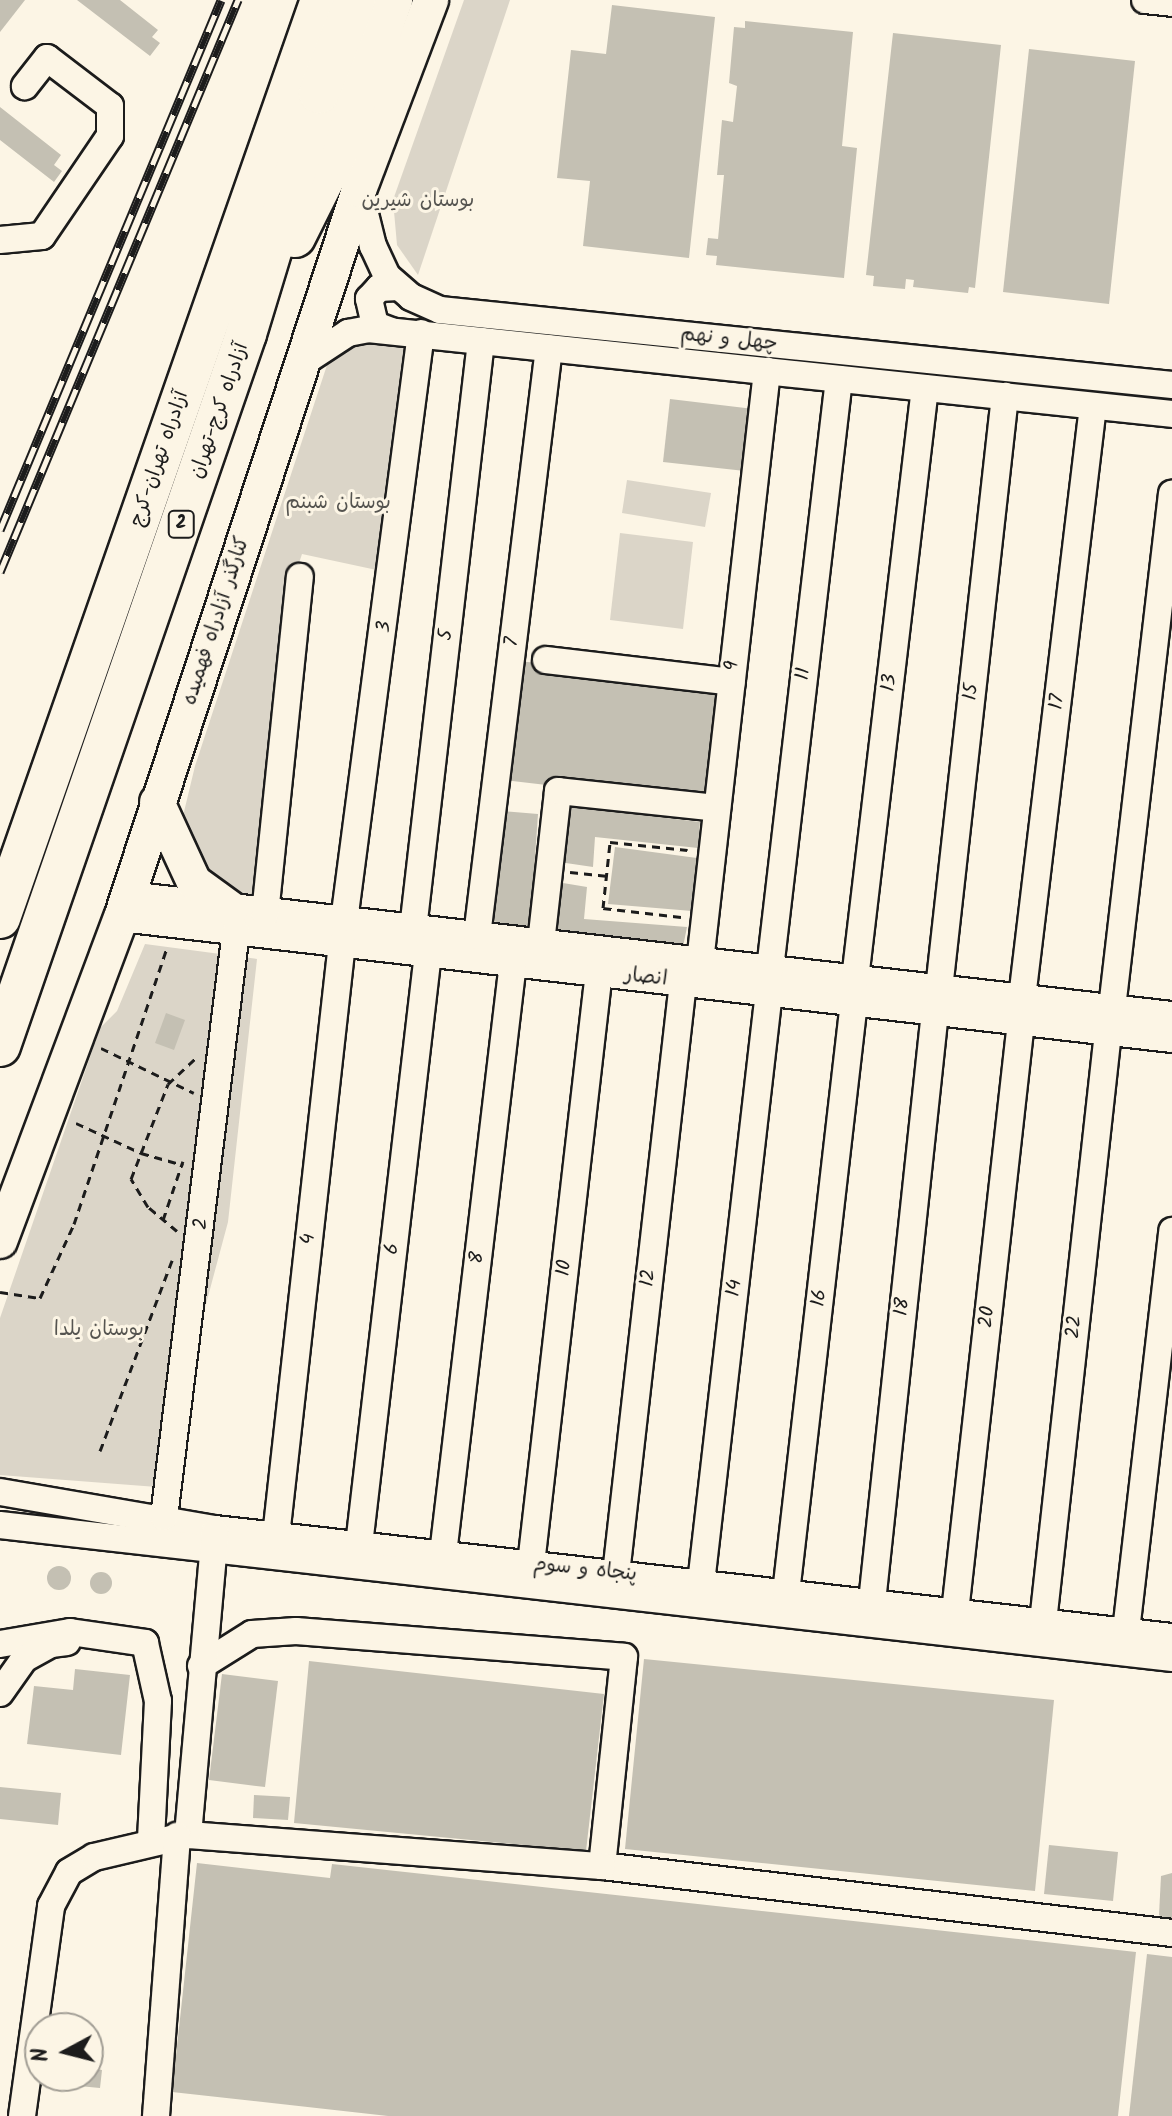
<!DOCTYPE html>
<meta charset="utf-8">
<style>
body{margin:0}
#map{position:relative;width:1172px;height:2116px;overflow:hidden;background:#fcf5e5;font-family:Kalam,"Playpen Sans Arabic",sans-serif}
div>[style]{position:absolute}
.green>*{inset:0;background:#dbd5c8}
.building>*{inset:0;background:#c4c0b3}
.round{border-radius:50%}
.path>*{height:3px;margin-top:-1.5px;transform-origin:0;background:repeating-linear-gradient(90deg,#1c1c1c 0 8px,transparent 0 14px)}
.roads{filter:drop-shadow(2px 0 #1c1c1c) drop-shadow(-2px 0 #1c1c1c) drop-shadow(0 2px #1c1c1c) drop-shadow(0 -2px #1c1c1c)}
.minor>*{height:26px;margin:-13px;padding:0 13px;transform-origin:13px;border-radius:13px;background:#fcf5e5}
.major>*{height:34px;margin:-17px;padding:0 17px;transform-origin:17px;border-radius:17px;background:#fcf5e5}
.highway>*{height:40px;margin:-20px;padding:0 20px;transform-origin:20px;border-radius:20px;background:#fcf5e5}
.rail>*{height:9px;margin-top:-4.5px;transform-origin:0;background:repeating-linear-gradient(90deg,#fcf5e5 0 18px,#1c1c1c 0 36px);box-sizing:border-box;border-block:2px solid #1c1c1c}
span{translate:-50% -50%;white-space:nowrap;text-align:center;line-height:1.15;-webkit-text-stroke:6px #fcf5e5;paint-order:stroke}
.shield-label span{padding:2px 6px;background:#fcf5e5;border:2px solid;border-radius:6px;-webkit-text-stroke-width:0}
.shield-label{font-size:18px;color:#1c1c1c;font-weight:700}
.park-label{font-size:20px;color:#555450}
.street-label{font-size:20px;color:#1c1c1c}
.north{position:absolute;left:24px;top:2012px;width:80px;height:80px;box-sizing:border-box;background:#fcf5e5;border:2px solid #a29e95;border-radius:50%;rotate:263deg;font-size:22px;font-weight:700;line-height:32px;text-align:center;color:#1c1c1c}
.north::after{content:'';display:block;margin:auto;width:28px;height:36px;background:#1c1c1c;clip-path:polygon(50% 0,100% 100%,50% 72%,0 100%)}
</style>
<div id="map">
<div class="green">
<i style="clip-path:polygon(464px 0,510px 0,418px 275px,397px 245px,393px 200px)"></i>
<i style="clip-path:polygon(411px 339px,386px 572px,302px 554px,292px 584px,260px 906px,213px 889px,185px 832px,183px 816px,195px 766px,328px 362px,350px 343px)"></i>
<i style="clip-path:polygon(627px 480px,711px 493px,705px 527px,622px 513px)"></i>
<i style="clip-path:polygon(620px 533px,693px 542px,683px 629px,610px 620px)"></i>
<i style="clip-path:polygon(145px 944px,257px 959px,228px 1222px,157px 1487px,0 1475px,0 1318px,100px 1028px,117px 1011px)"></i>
</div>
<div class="building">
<i style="clip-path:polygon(0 0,25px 0,0 32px)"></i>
<i style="clip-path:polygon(77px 0,120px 0,158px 30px,152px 37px,160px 43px,150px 56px)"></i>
<i style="clip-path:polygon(612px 5px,715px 17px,689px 258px,583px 246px,590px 181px,557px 178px,571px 50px,606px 54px)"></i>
<i style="clip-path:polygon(745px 21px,853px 32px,842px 146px,857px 148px,844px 278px,716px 265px,717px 256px,706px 255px,708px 238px,718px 239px,724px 175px,717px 175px,722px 120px,733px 122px,737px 86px,729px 83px,734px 27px,745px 28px)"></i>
<i style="clip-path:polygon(893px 33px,1001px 45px,975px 288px,969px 287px,968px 293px,913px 287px,914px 280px,906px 279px,905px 289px,873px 286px,874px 276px,866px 275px)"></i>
<i style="clip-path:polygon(1029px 49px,1135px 61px,1109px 304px,1003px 292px)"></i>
<i style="clip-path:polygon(0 107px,61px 155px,54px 165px,62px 171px,54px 182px,0 140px)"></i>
<i style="clip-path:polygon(670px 399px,762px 410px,754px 472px,663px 462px)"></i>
<i style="clip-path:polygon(511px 660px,731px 686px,718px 805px,496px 779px)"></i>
<i style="clip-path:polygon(567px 806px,700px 822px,698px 848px,595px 837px,593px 867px,559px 862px)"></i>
<i style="clip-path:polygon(501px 811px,538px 814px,530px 929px,492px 921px)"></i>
<i style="clip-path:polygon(615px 847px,697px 858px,692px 911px,608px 904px)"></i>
<i style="clip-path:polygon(557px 882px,587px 887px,584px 919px,687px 927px,682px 952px,552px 939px)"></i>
<i style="clip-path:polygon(166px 1013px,185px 1020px,174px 1050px,155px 1043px)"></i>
<i class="round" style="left:47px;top:1566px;width:24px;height:24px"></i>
<i class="round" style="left:90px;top:1572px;width:22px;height:22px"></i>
<i style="clip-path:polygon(644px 1659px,1054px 1700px,1035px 1891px,625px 1849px)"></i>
<i style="clip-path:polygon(309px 1661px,604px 1694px,586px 1851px,294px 1823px)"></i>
<i style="clip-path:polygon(75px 1669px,130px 1675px,121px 1755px,27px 1744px,34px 1686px,73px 1690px)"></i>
<i style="clip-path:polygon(222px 1674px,278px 1681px,265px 1787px,209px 1780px)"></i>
<i style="clip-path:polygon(0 1787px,61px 1793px,58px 1825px,0 1819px)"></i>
<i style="clip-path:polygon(254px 1795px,290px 1797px,288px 1820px,253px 1818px)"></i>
<i style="clip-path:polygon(1049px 1845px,1118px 1852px,1113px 1901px,1044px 1894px)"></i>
<i style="clip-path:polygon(197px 1863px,330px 1878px,332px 1864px,1136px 1952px,1118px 2116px,388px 2116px,172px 2092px)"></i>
<i style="clip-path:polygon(1172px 1873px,1172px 1922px,1159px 1915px,1161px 1876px)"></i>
<i style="clip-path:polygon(1147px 1954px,1172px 1957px,1172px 2116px,1129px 2116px)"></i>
<i style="clip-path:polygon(88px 2068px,102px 2070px,100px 2088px,68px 2085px,69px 2076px,88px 2076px)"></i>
</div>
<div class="path">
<i style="left:570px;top:872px;width:36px;rotate:6deg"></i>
<i style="left:681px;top:917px;width:79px;rotate:-173.4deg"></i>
<i style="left:603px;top:908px;width:66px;rotate:-83.9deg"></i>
<i style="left:610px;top:842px;width:78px;rotate:5.9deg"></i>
<i style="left:101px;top:1048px;width:103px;rotate:25.8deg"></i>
<i style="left:76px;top:1123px;width:72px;rotate:24.8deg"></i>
<i style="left:141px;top:1153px;width:44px;rotate:15.9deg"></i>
<i style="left:163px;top:1220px;width:62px;rotate:-71.3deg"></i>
<i style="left:177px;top:1231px;width:38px;rotate:-140deg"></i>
<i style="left:148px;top:1207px;width:33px;rotate:-121deg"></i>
<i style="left:131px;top:1179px;width:102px;rotate:-68.7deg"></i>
<i style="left:168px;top:1084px;width:40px;rotate:-43deg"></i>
<i style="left:0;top:1292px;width:40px;rotate:8.5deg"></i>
<i style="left:40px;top:1298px;width:81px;rotate:-65.3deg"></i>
<i style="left:74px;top:1224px;width:292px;rotate:-71.4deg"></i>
<i style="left:100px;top:1451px;width:204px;rotate:-69.3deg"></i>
</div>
<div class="roads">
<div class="minor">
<i style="left:1145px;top:0;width:27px;rotate:6deg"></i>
<i style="left:359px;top:190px;width:58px;rotate:76deg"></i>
<i style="left:373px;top:246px;width:33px;rotate:65deg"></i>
<i style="left:387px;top:276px;width:32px;rotate:41deg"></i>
<i style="left:411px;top:297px;width:32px;rotate:24deg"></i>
<i style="left:440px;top:310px;width:736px;rotate:5.85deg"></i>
<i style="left:0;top:240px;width:42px;rotate:-5.4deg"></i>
<i style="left:42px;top:236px;width:121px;rotate:-55.8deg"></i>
<i style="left:110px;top:136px;width:30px;rotate:-90deg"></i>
<i style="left:110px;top:106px;width:79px;rotate:-142.7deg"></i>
<i style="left:47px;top:58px;width:36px;rotate:128deg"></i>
<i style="left:391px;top:331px;width:17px;rotate:-159deg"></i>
<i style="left:375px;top:325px;width:27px;rotate:-103deg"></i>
<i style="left:369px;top:299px;width:15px;rotate:-48deg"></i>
<i style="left:379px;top:288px;width:19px;rotate:-3deg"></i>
<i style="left:304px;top:362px;width:53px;rotate:-33.4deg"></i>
<i style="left:348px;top:333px;width:20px;rotate:-11deg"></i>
<i style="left:368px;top:329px;width:808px;rotate:6.03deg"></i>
<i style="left:546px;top:660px;width:187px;rotate:6.7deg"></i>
<i style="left:128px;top:895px;width:1051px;rotate:6.56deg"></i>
<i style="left:265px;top:914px;width:339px;rotate:-84.1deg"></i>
<i style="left:121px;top:918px;width:1058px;rotate:6.57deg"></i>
<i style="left:344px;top:921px;width:593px;rotate:-82.54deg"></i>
<i style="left:413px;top:929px;width:592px;rotate:-83.4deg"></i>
<i style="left:477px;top:936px;width:592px;rotate:-83.02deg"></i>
<i style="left:541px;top:943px;width:153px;rotate:-83.6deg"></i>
<i style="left:558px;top:791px;width:160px;rotate:6.1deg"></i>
<i style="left:700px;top:962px;width:595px;rotate:-83.53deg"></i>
<i style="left:770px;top:969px;width:594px;rotate:-83.33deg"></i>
<i style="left:855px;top:979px;width:595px;rotate:-83.25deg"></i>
<i style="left:939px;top:989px;width:597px;rotate:-83.65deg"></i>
<i style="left:1022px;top:998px;width:596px;rotate:-83.16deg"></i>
<i style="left:1112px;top:1008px;width:518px;rotate:-83.35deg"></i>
<i style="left:0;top:1492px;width:218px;rotate:9.8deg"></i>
<i style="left:215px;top:1529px;width:963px;rotate:6.44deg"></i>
<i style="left:164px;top:1517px;width:590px;rotate:-83deg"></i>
<i style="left:0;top:1525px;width:1180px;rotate:6.47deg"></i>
<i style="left:276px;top:1536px;width:597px;rotate:-83.65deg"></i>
<i style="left:359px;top:1545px;width:596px;rotate:-83.35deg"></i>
<i style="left:443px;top:1554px;width:595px;rotate:-83.25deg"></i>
<i style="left:531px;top:1564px;width:596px;rotate:-83.45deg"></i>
<i style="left:616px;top:1574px;width:596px;rotate:-83.54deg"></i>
<i style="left:701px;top:1583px;width:595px;rotate:-83.44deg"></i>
<i style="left:786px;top:1593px;width:595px;rotate:-83.44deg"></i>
<i style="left:872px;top:1602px;width:593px;rotate:-83.91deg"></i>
<i style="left:955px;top:1612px;width:594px;rotate:-83.62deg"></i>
<i style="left:1043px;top:1622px;width:594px;rotate:-83.71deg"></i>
<i style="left:1126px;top:1631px;width:403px;rotate:-83.4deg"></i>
<i style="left:0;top:1644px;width:71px;rotate:-9.7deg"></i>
<i style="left:70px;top:1632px;width:76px;rotate:8.3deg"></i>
<i style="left:145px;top:1643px;width:59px;rotate:77.4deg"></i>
<i style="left:158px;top:1701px;width:140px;rotate:92.9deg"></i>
<i style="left:201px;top:1666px;width:60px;rotate:-32.1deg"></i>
<i style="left:252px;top:1634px;width:44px;rotate:-3.9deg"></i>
<i style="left:296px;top:1631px;width:329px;rotate:4.5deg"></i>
<i style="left:624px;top:1657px;width:210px;rotate:96deg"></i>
<i style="left:602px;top:1866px;width:574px;rotate:6.7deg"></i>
<i style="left:0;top:1693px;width:42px;rotate:-54.8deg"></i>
<i style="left:24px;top:1659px;width:31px;rotate:-29deg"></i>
<i style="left:51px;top:1644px;width:16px;rotate:-7deg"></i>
<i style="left:188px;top:1835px;width:415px;rotate:4.3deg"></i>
<i style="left:22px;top:2116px;width:212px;rotate:-82.1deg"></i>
<i style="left:51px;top:1906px;width:38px;rotate:-62deg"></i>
<i style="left:69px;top:1872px;width:29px;rotate:-31deg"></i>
<i style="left:94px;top:1857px;width:97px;rotate:-13.2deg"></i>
<i style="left:188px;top:1835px;width:304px;rotate:-84.9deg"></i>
<i style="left:156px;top:2116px;width:281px;rotate:-85.7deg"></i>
</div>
<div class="major">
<i style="left:157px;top:802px;width:88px;rotate:65.2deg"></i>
<i style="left:194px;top:882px;width:46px;rotate:36.1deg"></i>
<i style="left:0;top:1241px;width:345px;rotate:-69.5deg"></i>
<i style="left:121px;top:918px;width:766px;rotate:-71.9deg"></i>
<i style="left:359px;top:190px;width:203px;rotate:-69.2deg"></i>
</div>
<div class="highway">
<i style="left:295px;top:237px;width:92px;rotate:-63.4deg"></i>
<i style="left:336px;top:155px;width:165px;rotate:-70.1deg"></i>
<i style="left:0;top:918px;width:973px;rotate:-70.73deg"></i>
<i style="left:0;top:1046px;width:753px;rotate:-70.94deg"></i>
<i style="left:246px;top:334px;width:252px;rotate:-73.1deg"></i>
<i style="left:319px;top:93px;width:100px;rotate:-68.8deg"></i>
</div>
</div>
<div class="rail">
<i style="left:0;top:530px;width:574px;rotate:-67.36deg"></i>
<i style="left:0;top:572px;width:620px;rotate:-67.41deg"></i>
</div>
<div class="shield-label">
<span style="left:181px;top:524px">2</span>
</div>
<div class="park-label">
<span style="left:418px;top:201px">بوستان شیرین</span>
<span style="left:338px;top:503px">بوستان شبنم</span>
<span style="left:99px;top:1330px">بوستان یلدا</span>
</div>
<div class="street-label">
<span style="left:729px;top:340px;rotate:6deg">چهل و نهم</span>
<span style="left:220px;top:411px;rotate:-71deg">آزادراه کرج-تهران</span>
<span style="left:160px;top:459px;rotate:-71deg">آزادراه تهران-کرج</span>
<span style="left:217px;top:621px;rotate:-72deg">کنارگذر آزادراه فهمیده</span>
<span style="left:385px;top:627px;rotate:-82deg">3</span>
<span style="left:447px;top:635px;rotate:-83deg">5</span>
<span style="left:513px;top:642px;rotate:-82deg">7</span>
<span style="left:733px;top:666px;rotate:-84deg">9</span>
<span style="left:804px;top:674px;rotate:-83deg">11</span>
<span style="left:890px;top:683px;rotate:-83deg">13</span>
<span style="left:972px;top:692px;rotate:-84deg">15</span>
<span style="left:1058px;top:702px;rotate:-83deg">17</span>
<span style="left:646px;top:978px;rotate:6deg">انصار</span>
<span style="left:202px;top:1224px;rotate:-83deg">2</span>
<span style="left:309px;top:1239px;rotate:-84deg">4</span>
<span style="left:393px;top:1249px;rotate:-83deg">6</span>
<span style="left:478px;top:1258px;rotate:-83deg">8</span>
<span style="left:565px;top:1268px;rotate:-83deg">10</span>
<span style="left:649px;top:1278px;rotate:-84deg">12</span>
<span style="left:735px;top:1288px;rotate:-83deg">14</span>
<span style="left:820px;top:1298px;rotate:-83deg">16</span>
<span style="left:903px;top:1307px;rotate:-84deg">18</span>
<span style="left:988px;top:1317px;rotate:-84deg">20</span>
<span style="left:1075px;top:1327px;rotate:-84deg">22</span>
<span style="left:585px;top:1570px;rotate:6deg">پنجاه و سوم</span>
</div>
<div class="north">N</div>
</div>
